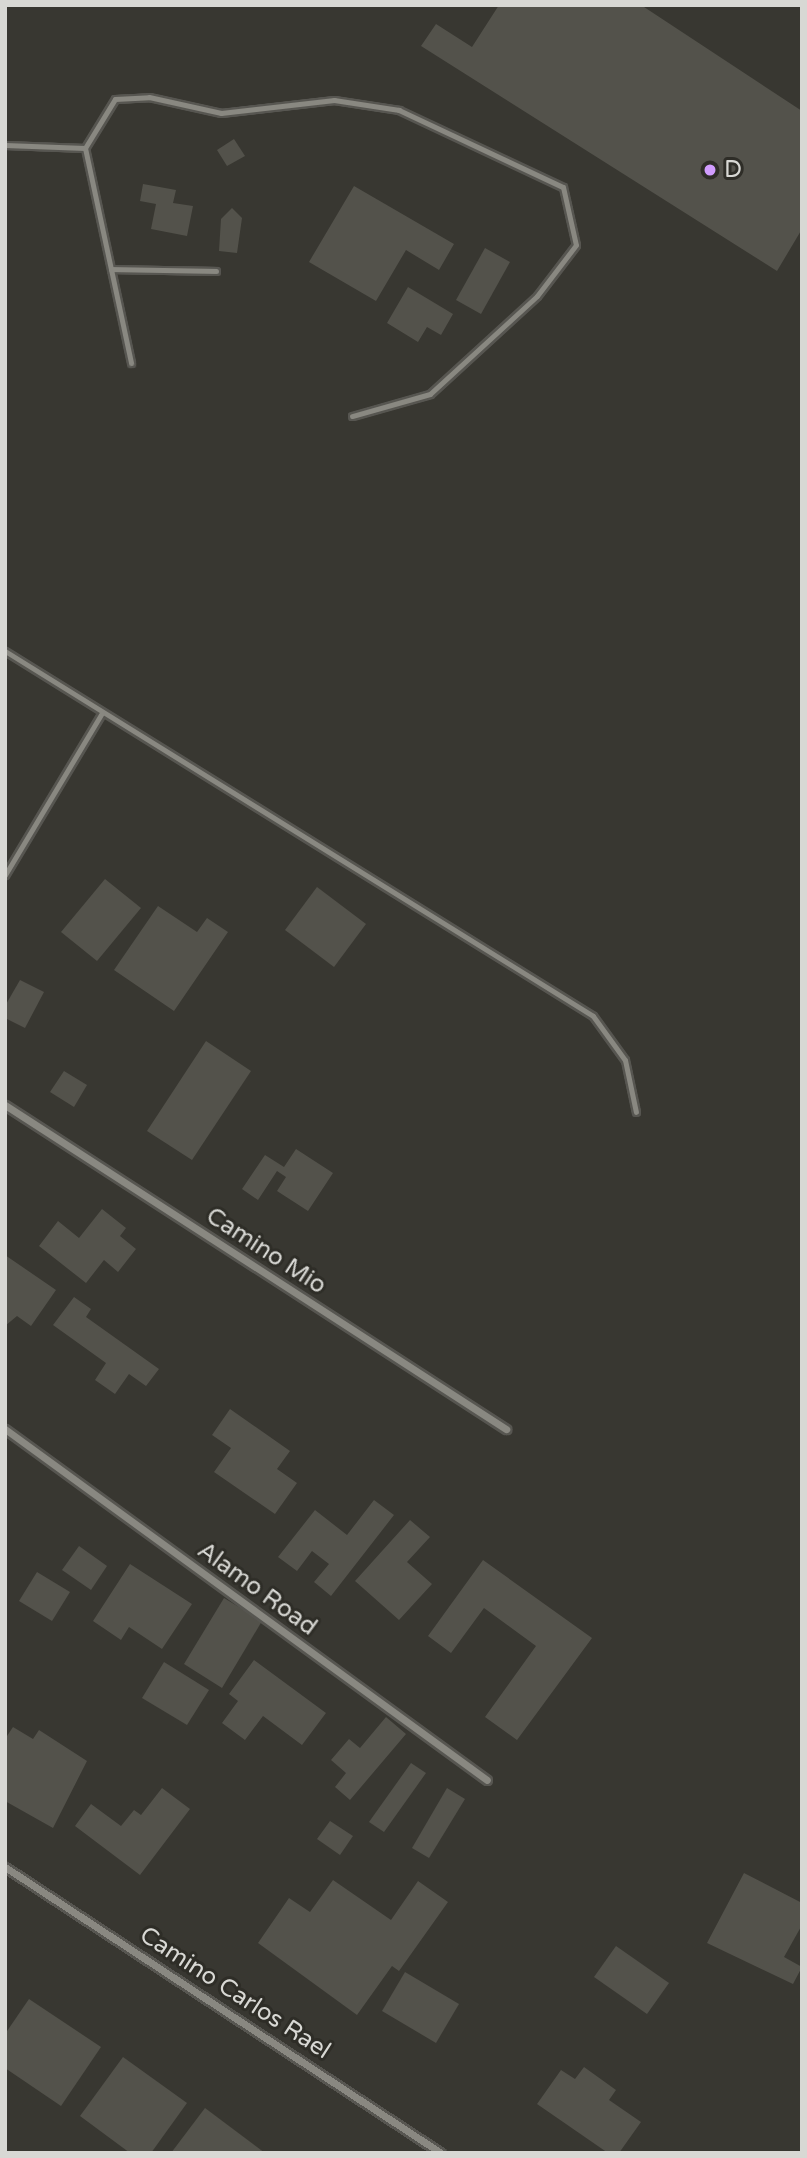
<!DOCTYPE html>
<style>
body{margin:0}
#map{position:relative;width:807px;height:2158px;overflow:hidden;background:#383731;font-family:"Varela Round",sans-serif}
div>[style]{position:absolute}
.building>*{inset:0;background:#53524b}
.roads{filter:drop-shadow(2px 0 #575651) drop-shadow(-2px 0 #575651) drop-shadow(0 2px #575651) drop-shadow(0 -2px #575651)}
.service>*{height:5px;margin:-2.5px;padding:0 2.5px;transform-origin:2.5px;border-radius:2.5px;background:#898881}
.minor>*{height:7px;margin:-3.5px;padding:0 3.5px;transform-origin:3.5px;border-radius:3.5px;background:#898881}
.dots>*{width:19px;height:19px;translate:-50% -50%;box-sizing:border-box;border:4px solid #2e2d27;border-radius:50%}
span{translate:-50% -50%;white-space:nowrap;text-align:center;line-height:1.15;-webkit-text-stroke:6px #2e2d27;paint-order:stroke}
.poi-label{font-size:24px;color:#d8d8d4}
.left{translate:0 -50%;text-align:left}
.street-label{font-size:24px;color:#d8d8d4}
.frame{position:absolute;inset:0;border:7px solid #d8d8d4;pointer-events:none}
</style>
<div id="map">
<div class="building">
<i style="clip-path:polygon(499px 5px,641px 5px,802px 111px,802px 229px,777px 271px,421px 46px,436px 24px,472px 47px)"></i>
<i style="clip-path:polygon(234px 139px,245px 156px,227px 166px,217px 150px)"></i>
<i style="clip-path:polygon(143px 184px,176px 190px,173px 203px,193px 206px,187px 236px,151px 229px,156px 204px,140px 201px)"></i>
<i style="clip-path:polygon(354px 186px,454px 244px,439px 270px,406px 250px,376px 301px,309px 262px)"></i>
<i style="clip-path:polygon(232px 208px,242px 218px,237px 253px,219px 251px,221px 219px)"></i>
<i style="clip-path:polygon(485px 248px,510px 262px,481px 314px,456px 300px)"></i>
<i style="clip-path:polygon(408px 287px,453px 314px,441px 335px,427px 327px,418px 342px,387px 323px)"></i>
<i style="clip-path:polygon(105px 879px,141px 908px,97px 961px,61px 932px)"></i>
<i style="clip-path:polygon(317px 887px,366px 924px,334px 967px,285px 930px)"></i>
<i style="clip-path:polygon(158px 906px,197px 932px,207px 918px,228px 932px,174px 1011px,114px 970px)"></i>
<i style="clip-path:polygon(20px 980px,44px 992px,25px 1028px,5px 1018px,5px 1006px)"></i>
<i style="clip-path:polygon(206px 1041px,251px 1071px,192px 1160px,147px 1131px)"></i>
<i style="clip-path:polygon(64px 1071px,87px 1085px,74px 1107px,50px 1092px)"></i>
<i style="clip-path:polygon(296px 1149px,333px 1173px,308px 1211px,277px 1191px,286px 1177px,277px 1171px,258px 1200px,242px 1189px,265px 1155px,284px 1167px)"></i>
<i style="clip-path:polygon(102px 1209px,126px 1228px,120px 1236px,136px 1249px,118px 1272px,104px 1260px,86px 1283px,39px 1246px,58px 1221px,79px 1238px)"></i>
<i style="clip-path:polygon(5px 1255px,56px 1290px,31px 1326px,17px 1316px,5px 1326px)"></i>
<i style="clip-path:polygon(74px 1297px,91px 1309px,86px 1317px,159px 1369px,146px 1386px,129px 1374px,115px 1394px,95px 1380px,106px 1363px,53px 1325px)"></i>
<i style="clip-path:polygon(230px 1409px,290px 1451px,277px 1469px,297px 1483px,275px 1514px,214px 1472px,231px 1448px,212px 1435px)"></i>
<i style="clip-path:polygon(374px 1500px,394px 1515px,331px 1596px,314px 1582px,329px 1564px,312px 1551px,297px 1571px,278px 1557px,315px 1510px,347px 1535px)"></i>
<i style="clip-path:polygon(410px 1520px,430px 1537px,407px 1562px,432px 1584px,399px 1620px,355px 1581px)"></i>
<i style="clip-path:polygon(79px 1546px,107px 1566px,91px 1590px,62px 1570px)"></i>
<i style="clip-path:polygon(483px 1560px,592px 1638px,517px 1740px,485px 1717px,536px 1646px,484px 1608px,451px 1653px,428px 1636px)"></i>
<i style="clip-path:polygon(130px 1564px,192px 1604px,162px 1649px,129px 1627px,121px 1640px,93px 1621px)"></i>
<i style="clip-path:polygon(37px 1572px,70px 1592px,52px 1621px,19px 1601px)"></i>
<i style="clip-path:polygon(224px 1598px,262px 1621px,222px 1688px,184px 1664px)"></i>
<i style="clip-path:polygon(254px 1660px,326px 1713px,302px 1745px,263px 1716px,245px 1740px,222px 1723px,238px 1701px,229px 1694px)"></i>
<i style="clip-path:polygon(164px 1662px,209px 1690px,187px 1725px,142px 1698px)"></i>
<i style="clip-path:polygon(386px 1717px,406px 1734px,350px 1800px,335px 1787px,346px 1773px,331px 1760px,349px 1739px,360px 1748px)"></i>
<i style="clip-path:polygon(13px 1727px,33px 1739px,39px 1730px,87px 1761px,53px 1828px,5px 1801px,5px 1739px)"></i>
<i style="clip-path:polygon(411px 1763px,426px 1773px,384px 1832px,369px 1822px)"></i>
<i style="clip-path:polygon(162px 1788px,190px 1809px,140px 1875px,75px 1826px,91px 1804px,121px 1826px,134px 1810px,141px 1815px)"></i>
<i style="clip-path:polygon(447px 1788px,465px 1799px,429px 1858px,412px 1848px)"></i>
<i style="clip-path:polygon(330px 1821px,353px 1836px,340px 1855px,317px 1839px)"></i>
<i style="clip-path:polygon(744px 1873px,802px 1903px,802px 1925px,784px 1957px,802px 1967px,793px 1984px,707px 1943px)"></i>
<i style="clip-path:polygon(333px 1880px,391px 1920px,418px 1881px,448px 1902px,399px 1971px,392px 1966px,357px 2015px,258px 1943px,289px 1898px,310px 1912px)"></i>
<i style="clip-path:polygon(616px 1946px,669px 1983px,647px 2014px,594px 1977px)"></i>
<i style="clip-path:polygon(405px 1972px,459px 2004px,436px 2043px,382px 2011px)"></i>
<i style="clip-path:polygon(29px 1999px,101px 2047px,61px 2106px,5px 2068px,5px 2034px)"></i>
<i style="clip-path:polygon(123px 2057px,187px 2103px,151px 2153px,130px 2153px,80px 2116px)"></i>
<i style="clip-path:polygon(584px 2067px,616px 2090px,609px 2100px,641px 2122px,619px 2153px,608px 2153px,537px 2104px,561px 2070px,575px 2079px)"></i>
<i style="clip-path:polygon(205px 2108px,265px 2153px,171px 2153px)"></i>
</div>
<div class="roads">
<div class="service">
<i style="left:5px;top:145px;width:80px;rotate:2.1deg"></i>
<i style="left:85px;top:148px;width:57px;rotate:-58.5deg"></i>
<i style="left:115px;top:99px;width:34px;rotate:-3deg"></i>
<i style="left:149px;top:97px;width:74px;rotate:12.5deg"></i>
<i style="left:221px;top:113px;width:114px;rotate:-6.6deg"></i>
<i style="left:334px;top:100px;width:66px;rotate:8.7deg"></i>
<i style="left:399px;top:110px;width:181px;rotate:25.2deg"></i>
<i style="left:563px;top:187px;width:59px;rotate:77.4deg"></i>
<i style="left:576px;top:245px;width:64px;rotate:127.4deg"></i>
<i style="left:537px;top:296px;width:145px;rotate:137.5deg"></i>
<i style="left:430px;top:394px;width:81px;rotate:164.2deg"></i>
<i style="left:85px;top:148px;width:220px;rotate:77.9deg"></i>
<i style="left:111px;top:269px;width:105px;rotate:1.1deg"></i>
<i style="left:5px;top:651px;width:692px;rotate:31.83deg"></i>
<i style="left:593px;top:1016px;width:54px;rotate:54deg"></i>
<i style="left:625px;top:1060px;width:53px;rotate:78.1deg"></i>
<i style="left:5px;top:875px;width:189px;rotate:-59.1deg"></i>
</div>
<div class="minor">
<i style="left:5px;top:1105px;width:597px;rotate:32.89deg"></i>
<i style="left:5px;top:1429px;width:596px;rotate:36.06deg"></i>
<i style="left:5px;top:1867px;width:521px;rotate:33.26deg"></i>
</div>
</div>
<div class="dots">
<i style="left:710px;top:170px;background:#d19dfe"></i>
</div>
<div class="poi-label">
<span class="left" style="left:724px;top:170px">D</span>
</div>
<div class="street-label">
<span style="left:266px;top:1251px;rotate:33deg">Camino Mio</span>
<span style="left:257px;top:1589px;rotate:36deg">Alamo Road</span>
<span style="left:235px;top:1993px;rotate:33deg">Camino Carlos Rael</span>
</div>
<div class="frame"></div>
</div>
